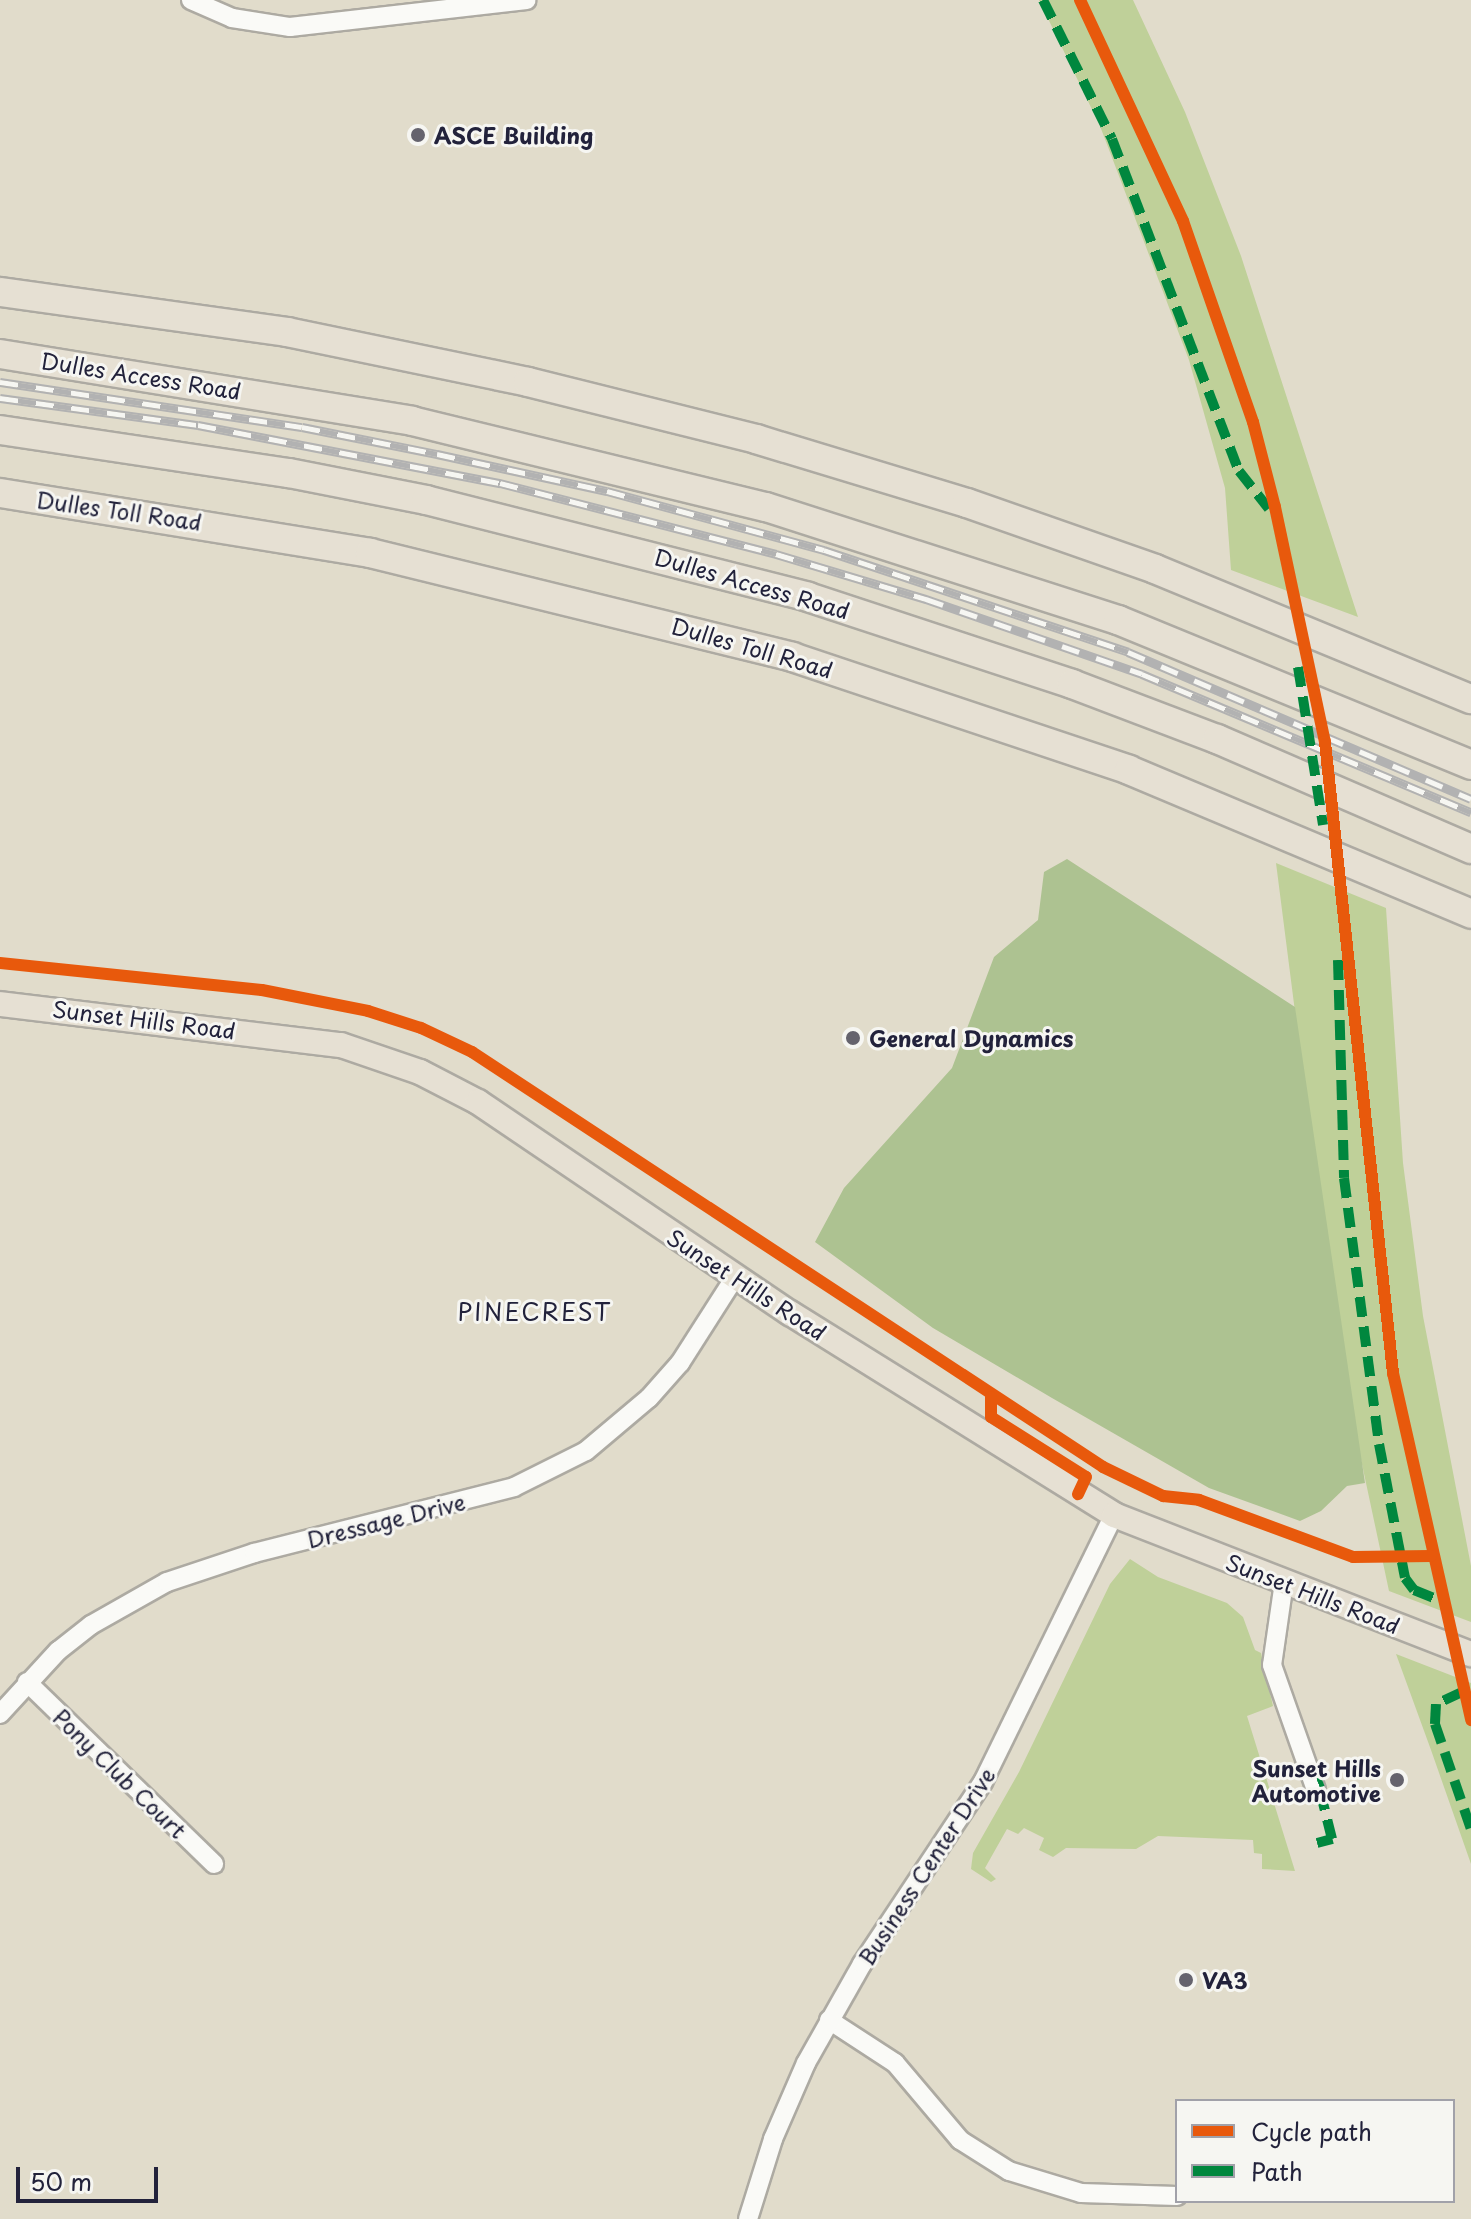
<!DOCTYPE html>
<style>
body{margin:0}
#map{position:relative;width:1471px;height:2219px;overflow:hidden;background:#e1dccb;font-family:"Playpen Sans",sans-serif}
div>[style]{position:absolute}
.green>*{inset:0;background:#bfd099}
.forest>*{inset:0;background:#adc291}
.roads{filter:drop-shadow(2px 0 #adaaa2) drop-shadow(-2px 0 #adaaa2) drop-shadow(0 2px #adaaa2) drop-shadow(0 -2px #adaaa2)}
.minor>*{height:18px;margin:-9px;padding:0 9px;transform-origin:9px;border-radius:9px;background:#fafaf7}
.major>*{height:24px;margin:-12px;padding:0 12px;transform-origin:12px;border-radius:12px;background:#e6e0d3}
.highway>*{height:28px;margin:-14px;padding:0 14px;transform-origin:14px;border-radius:14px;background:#e6e0d3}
.rail>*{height:9px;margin-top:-4.5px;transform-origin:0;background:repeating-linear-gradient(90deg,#f6f6f2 0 18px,#b2b2b2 0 36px);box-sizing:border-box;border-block:2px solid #b2b2b2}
.quiet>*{height:10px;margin-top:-5px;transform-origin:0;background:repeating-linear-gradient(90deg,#00873e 0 20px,transparent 0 30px)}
.cycleway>*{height:12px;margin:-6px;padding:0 6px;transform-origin:6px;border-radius:6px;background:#e8590c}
.dots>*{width:22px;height:22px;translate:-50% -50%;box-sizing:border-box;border:4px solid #f6f6f2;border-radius:50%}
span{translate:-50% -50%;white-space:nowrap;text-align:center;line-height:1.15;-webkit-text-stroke:6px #f6f6f2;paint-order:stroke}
.poi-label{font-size:22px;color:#22223b;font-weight:700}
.left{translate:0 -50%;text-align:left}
.right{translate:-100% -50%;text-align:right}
.street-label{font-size:22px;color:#22223b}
.neighbourhood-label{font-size:24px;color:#22223b;letter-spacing:2px}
.legend{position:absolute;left:1175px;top:2099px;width:280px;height:104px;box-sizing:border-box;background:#f6f6f2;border:2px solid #a1a1a9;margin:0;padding:10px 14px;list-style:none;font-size:24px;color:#22223b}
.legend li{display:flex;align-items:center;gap:16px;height:40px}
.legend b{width:40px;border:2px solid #a1a1a9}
.scale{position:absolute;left:16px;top:2167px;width:142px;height:36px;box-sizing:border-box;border:4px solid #22223b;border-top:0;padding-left:10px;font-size:24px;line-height:28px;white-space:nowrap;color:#22223b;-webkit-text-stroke:6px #f6f6f2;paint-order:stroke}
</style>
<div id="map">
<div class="green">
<i style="clip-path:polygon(1039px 0,1133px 0,1185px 112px,1241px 256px,1358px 617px,1231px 570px,1225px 488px,1189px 360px,1100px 126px)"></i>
<i style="clip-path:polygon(1276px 863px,1386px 908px,1403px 1163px,1423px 1316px,1471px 1566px,1471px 1622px,1389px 1591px,1339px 1356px)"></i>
<i style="clip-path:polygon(1130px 1559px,1158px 1577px,1227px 1603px,1243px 1617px,1255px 1650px,1261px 1653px,1273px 1706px,1247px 1716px,1295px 1871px,1262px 1869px,1262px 1854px,1254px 1853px,1253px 1840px,1158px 1836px,1136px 1849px,1066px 1848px,1053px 1857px,1039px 1850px,1044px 1838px,1024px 1828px,1018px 1834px,1007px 1829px,985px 1868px,996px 1879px,991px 1882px,971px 1869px,973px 1853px,1019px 1772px,1110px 1584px)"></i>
<i style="clip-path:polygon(1396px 1654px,1471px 1683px,1471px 1864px,1431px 1750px)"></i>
</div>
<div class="forest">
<i style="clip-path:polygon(1067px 859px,1295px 1007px,1365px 1483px,1347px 1486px,1321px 1511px,1300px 1521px,1209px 1488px,1052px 1398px,933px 1328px,815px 1242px,844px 1188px,952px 1068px,994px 957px,1038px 920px,1044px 872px)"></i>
</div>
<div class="roads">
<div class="minor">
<i style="left:191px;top:0;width:45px;rotate:23.7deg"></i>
<i style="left:232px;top:18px;width:59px;rotate:8.8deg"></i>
<i style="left:290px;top:27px;width:238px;rotate:-6.5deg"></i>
<i style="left:1284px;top:1582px;width:84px;rotate:98.2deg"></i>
<i style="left:1272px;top:1665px;width:133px;rotate:70.6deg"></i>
<i style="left:27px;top:1682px;width:261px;rotate:44.2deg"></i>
<i style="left:0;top:1714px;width:86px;rotate:-47.4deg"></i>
<i style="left:58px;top:1651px;width:42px;rotate:-38.2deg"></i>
<i style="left:91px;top:1625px;width:87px;rotate:-29.5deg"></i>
<i style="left:167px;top:1582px;width:92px;rotate:-18.4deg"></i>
<i style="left:254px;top:1553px;width:268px;rotate:-14.2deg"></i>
<i style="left:514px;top:1487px;width:80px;rotate:-26.6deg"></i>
<i style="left:586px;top:1451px;width:82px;rotate:-40.1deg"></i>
<i style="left:649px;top:1398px;width:47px;rotate:-48.5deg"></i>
<i style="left:680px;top:1363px;width:102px;rotate:-57.4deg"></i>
<i style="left:829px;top:2020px;width:79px;rotate:33.1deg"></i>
<i style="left:895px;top:2063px;width:101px;rotate:49.8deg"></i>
<i style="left:960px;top:2140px;width:58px;rotate:32.3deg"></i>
<i style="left:1009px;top:2171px;width:75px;rotate:17deg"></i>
<i style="left:1081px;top:2193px;width:96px;rotate:1.8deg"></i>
<i style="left:748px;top:2219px;width:84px;rotate:-72.6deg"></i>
<i style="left:773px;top:2139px;width:83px;rotate:-66.5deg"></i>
<i style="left:806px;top:2063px;width:114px;rotate:-60.5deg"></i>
<i style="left:862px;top:1964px;width:219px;rotate:-56.4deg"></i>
<i style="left:983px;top:1782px;width:297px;rotate:-63.9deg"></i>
</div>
<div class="major">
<i style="left:0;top:1004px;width:343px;rotate:6.9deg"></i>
<i style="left:341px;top:1045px;width:83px;rotate:18.9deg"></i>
<i style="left:420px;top:1072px;width:65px;rotate:27.3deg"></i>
<i style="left:478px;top:1102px;width:377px;rotate:34.1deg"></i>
<i style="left:790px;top:1313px;width:382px;rotate:31.9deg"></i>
<i style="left:1114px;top:1515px;width:383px;rotate:21.3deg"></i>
</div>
<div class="highway">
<i style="left:0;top:292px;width:290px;rotate:7.9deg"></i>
<i style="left:287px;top:332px;width:246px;rotate:11.7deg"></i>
<i style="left:528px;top:382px;width:235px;rotate:14deg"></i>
<i style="left:756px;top:439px;width:220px;rotate:16.9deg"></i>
<i style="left:967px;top:503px;width:199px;rotate:19.3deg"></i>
<i style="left:1155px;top:569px;width:342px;rotate:22.4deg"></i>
<i style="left:0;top:354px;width:417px;rotate:9.2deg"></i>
<i style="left:412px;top:421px;width:364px;rotate:13.7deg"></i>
<i style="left:766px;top:507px;width:370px;rotate:17.8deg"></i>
<i style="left:1118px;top:620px;width:382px;rotate:22.3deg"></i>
<i style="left:0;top:430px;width:292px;rotate:8.5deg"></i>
<i style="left:289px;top:473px;width:140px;rotate:11.1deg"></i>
<i style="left:426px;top:500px;width:394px;rotate:14.2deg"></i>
<i style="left:808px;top:597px;width:278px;rotate:18.2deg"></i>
<i style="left:1072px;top:684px;width:155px;rotate:20.8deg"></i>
<i style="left:1217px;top:739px;width:277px;rotate:23.4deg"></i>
<i style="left:0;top:493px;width:375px;rotate:9.2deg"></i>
<i style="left:370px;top:553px;width:435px;rotate:13.8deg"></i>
<i style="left:792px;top:657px;width:355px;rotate:18.5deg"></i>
<i style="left:1129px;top:770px;width:371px;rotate:22.8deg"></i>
</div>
</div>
<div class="rail">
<i style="left:0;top:382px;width:305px;rotate:8.5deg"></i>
<i style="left:302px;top:427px;width:138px;rotate:11.3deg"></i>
<i style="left:437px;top:454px;width:174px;rotate:12.3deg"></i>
<i style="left:607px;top:491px;width:225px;rotate:15.2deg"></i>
<i style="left:824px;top:550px;width:321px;rotate:18.5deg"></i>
<i style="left:1128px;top:652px;width:373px;rotate:23.2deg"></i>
<i style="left:0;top:398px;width:200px;rotate:7.8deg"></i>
<i style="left:198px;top:425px;width:308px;rotate:10.9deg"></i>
<i style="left:500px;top:483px;width:285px;rotate:14.4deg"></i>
<i style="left:776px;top:554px;width:157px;rotate:16.7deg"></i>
<i style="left:926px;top:599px;width:229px;rotate:19.1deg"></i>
<i style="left:1142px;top:674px;width:357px;rotate:22.8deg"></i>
</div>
<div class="quiet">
<i style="left:1043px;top:0;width:155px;rotate:63.6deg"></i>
<i style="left:1112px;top:139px;width:355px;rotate:69.1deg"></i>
<i style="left:1239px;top:471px;width:48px;rotate:51.7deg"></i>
<i style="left:1298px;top:667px;width:160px;rotate:81deg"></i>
<i style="left:1338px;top:960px;width:218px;rotate:88.4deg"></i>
<i style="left:1344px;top:1178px;width:268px;rotate:82.5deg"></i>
<i style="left:1379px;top:1444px;width:136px;rotate:79deg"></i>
<i style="left:1405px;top:1578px;width:15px;rotate:53deg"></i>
<i style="left:1414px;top:1590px;width:29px;rotate:22deg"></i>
<i style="left:1462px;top:1692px;width:29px;rotate:155deg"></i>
<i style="left:1436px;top:1704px;width:20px;rotate:93deg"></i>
<i style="left:1435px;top:1724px;width:111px;rotate:71.1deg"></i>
<i style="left:1317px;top:1843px;width:16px;rotate:-15deg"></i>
<i style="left:1332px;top:1839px;width:58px;rotate:-104deg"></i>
<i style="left:1318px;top:1783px;width:5px;rotate:-22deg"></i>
</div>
<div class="cycleway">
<i style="left:1080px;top:0;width:244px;rotate:65deg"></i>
<i style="left:1183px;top:221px;width:213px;rotate:70.8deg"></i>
<i style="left:1253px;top:422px;width:88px;rotate:75.5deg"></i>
<i style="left:1275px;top:507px;width:240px;rotate:78deg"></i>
<i style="left:1325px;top:742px;width:635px;rotate:83.85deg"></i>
<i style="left:1393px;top:1373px;width:356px;rotate:77.3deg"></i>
<i style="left:0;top:963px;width:263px;rotate:5.9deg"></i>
<i style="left:262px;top:990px;width:108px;rotate:11.2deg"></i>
<i style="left:368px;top:1011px;width:56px;rotate:17.8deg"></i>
<i style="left:421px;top:1028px;width:56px;rotate:25.2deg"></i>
<i style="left:472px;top:1052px;width:755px;rotate:33.33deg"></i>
<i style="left:1103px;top:1467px;width:67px;rotate:25.8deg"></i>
<i style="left:1163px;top:1496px;width:36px;rotate:6deg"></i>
<i style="left:1199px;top:1500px;width:164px;rotate:20.3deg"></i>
<i style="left:1353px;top:1557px;width:78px;rotate:-0.7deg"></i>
<i style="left:991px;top:1397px;width:20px;rotate:90deg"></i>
<i style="left:991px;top:1417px;width:112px;rotate:32.3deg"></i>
<i style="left:1086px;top:1477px;width:19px;rotate:115deg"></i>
</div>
<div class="dots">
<i style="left:418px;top:135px;background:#65636d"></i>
<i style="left:853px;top:1038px;background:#65636d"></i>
<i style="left:1397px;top:1780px;background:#65636d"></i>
<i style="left:1186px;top:1980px;background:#65636d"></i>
</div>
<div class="poi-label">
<span class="left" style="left:434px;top:135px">ASCE Building</span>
<span class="left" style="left:869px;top:1038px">General Dynamics</span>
<span class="right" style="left:1381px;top:1780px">Sunset Hills<br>Automotive</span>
<span class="left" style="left:1202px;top:1980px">VA3</span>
</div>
<div class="street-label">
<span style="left:141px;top:375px;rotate:9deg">Dulles Access Road</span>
<span style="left:119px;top:510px;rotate:8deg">Dulles Toll Road</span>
<span style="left:752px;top:583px;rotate:16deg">Dulles Access Road</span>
<span style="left:752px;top:647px;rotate:16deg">Dulles Toll Road</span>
<span style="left:144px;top:1019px;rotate:7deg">Sunset Hills Road</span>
<span style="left:747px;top:1284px;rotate:33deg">Sunset Hills Road</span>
<span style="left:386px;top:1520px;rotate:-14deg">Dressage Drive</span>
<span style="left:1313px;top:1593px;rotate:21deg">Sunset Hills Road</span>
<span style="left:120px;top:1773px;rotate:44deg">Pony Club Court</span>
<span style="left:926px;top:1866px;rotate:-57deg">Business Center Drive</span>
</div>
<div class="neighbourhood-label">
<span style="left:535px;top:1312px">PINECREST</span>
</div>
<ul class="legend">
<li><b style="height:10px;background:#e8590c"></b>Cycle path</li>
<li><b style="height:10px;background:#00873e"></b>Path</li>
</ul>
<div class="scale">50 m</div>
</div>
